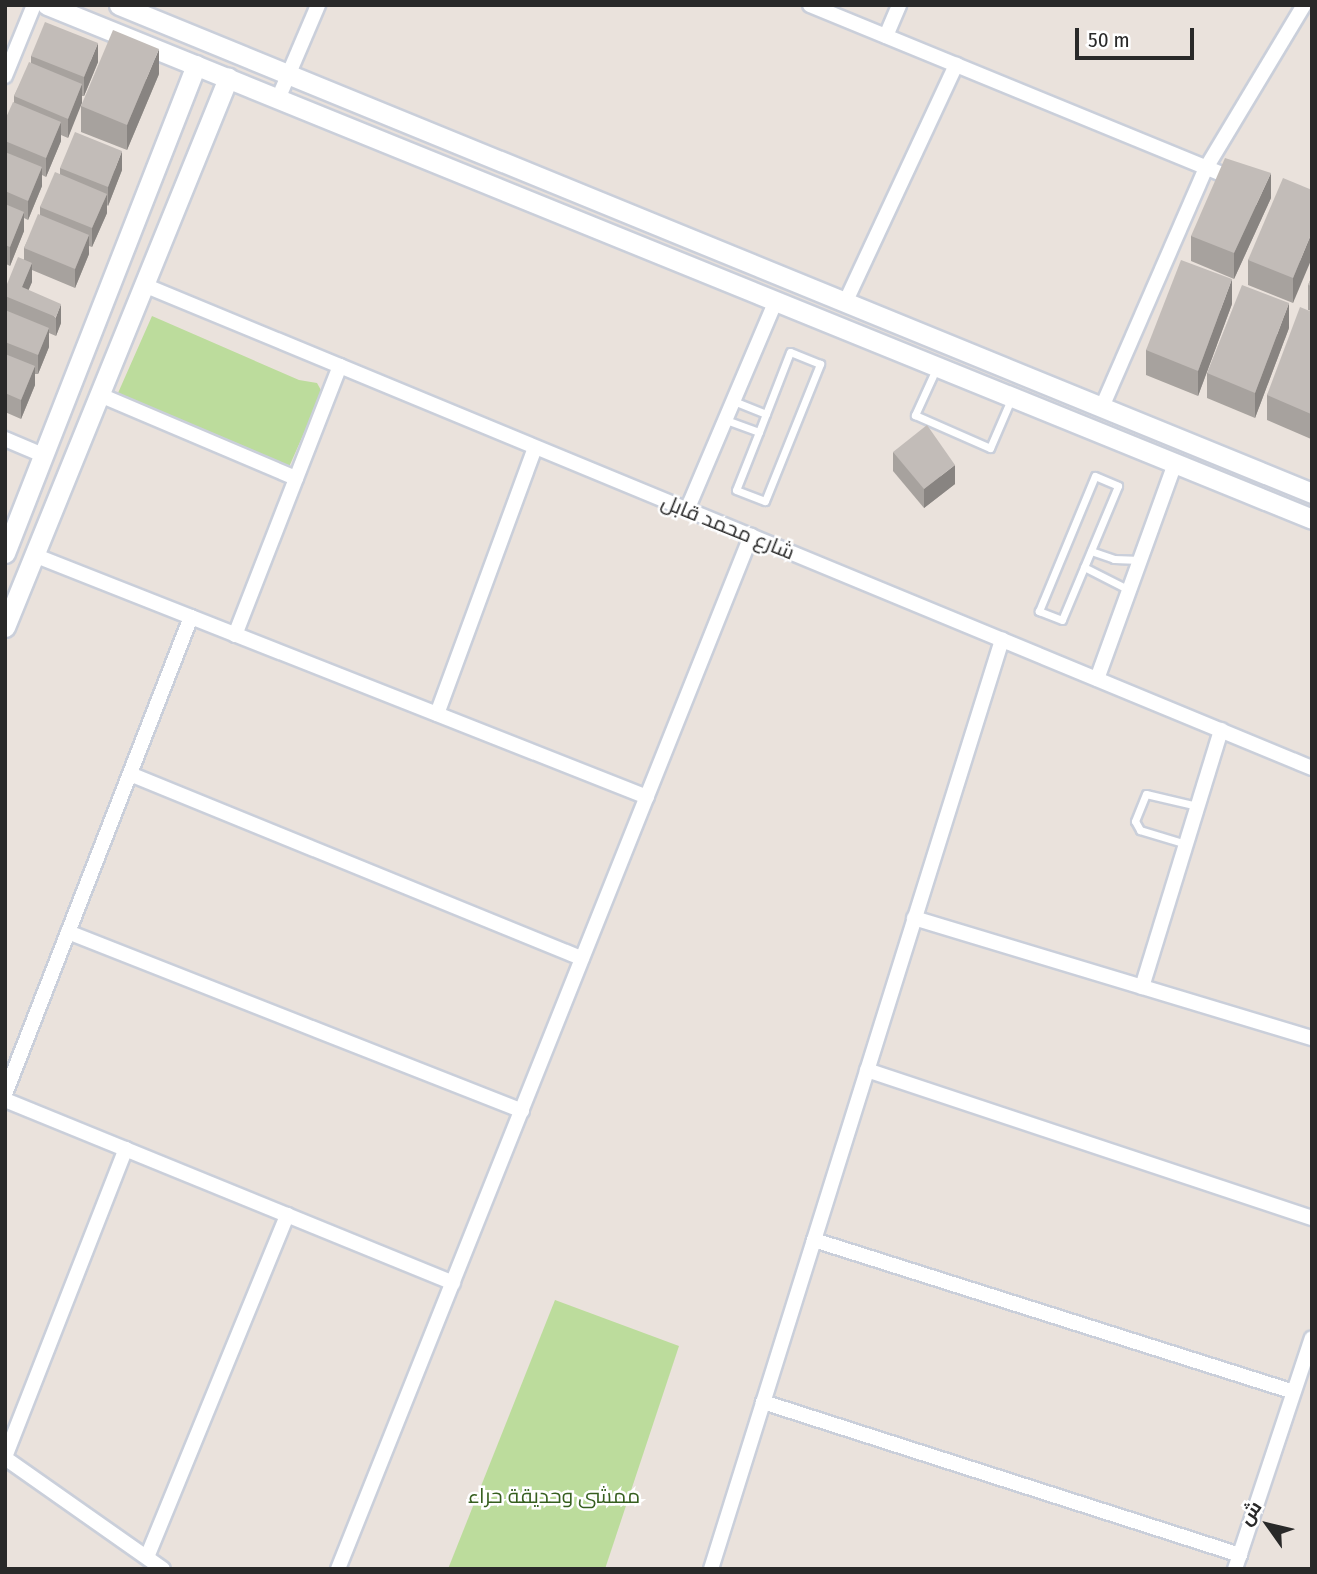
<!DOCTYPE html>
<meta charset="utf-8">
<style>
body{margin:0}
#map{position:relative;width:1317px;height:1574px;overflow:hidden;background:#eae2dc;font-family:"Fira Sans Condensed",Cairo,sans-serif}
div>[style]{position:absolute}
.green>*{inset:0;background:#bcdc9c}
.roads{filter:drop-shadow(2px 0 #cacfda) drop-shadow(-2px 0 #cacfda) drop-shadow(0 2px #cacfda) drop-shadow(0 -2px #cacfda)}
.lane>*{height:7px;margin:-3.5px;padding:0 3.5px;transform-origin:3.5px;border-radius:3.5px;background:#fff}
.street>*{height:14px;margin:-7px;padding:0 7px;transform-origin:7px;border-radius:7px;background:#fff}
.secondary>*{height:19px;margin:-9.5px;padding:0 9.5px;transform-origin:9.5px;border-radius:9.5px;background:#fff}
.wall>*{inset:0;background:#a7a29e}
.shaded-wall>*{inset:0;background:#888481}
.building>*{inset:0;background:#c2bcb8}
span{translate:-50% -50%;white-space:nowrap;text-align:center;line-height:1.15;-webkit-text-stroke:5px #fff;paint-order:stroke}
.street-label{font-size:21px;color:#292929}
.park-label{font-size:21px;color:#365f1f}
.frame{position:absolute;inset:0;border:7px solid #292929;pointer-events:none}
.north{position:absolute;left:1233px;top:1490px;width:70px;height:70px;-webkit-text-stroke:5px #fff;paint-order:stroke;rotate:304deg;font-size:19px;font-weight:700;line-height:28px;text-align:center;color:#292929}
.north::after{content:'';display:block;margin:auto;width:24px;height:32px;background:#292929;clip-path:polygon(50% 0,100% 100%,50% 72%,0 100%)}
.scale{position:absolute;left:1075px;top:28px;width:119px;height:32px;box-sizing:border-box;border:4px solid #292929;border-top:0;padding-left:9px;font-size:21px;line-height:24px;white-space:nowrap;color:#292929;-webkit-text-stroke:5px #fff;paint-order:stroke}
</style>
<div id="map">
<div class="green">
<i style="clip-path:polygon(152px 316px,299px 380px,317px 383px,322px 392px,289px 467px,281px 469px,120px 402px,118px 393px)"></i>
<i style="clip-path:polygon(555px 1300px,679px 1346px,605px 1569px,448px 1569px)"></i>
</div>
<div class="roads">
<div class="lane">
<i style="left:936px;top:369px;width:51px;rotate:114.5deg"></i>
<i style="left:915px;top:415px;width:82px;rotate:23.7deg"></i>
<i style="left:990px;top:448px;width:56px;rotate:-66.7deg"></i>
<i style="left:726px;top:420px;width:35px;rotate:20deg"></i>
<i style="left:759px;top:432px;width:62px;rotate:111.6deg"></i>
<i style="left:736px;top:490px;width:31px;rotate:21deg"></i>
<i style="left:765px;top:501px;width:148px;rotate:-68.1deg"></i>
<i style="left:820px;top:364px;width:32px;rotate:-158deg"></i>
<i style="left:790px;top:352px;width:66px;rotate:111.2deg"></i>
<i style="left:766px;top:414px;width:35px;rotate:-158deg"></i>
<i style="left:759px;top:432px;width:19px;rotate:-69deg"></i>
<i style="left:1095px;top:476px;width:25px;rotate:23deg"></i>
<i style="left:1118px;top:486px;width:145px;rotate:112.7deg"></i>
<i style="left:1062px;top:620px;width:25px;rotate:-159deg"></i>
<i style="left:1039px;top:611px;width:146px;rotate:-67.5deg"></i>
<i style="left:1091px;top:551px;width:24px;rotate:19deg"></i>
<i style="left:1114px;top:559px;width:26px;rotate:2deg"></i>
<i style="left:1084px;top:567px;width:51px;rotate:27.1deg"></i>
<i style="left:1186px;top:844px;width:48px;rotate:-163.1deg"></i>
<i style="left:1140px;top:830px;width:10px;rotate:-119deg"></i>
<i style="left:1135px;top:821px;width:29px;rotate:-68deg"></i>
<i style="left:1146px;top:794px;width:52px;rotate:13.2deg"></i>
</div>
<div class="street">
<i style="left:810px;top:5px;width:461px;rotate:22.3deg"></i>
<i style="left:886px;top:36px;width:34px;rotate:-67deg"></i>
<i style="left:5px;top:76px;width:77px;rotate:-67.8deg"></i>
<i style="left:278px;top:99px;width:102px;rotate:-66.9deg"></i>
<i style="left:144px;top:285px;width:1264px;rotate:22.47deg"></i>
<i style="left:845px;top:303px;width:263px;rotate:-65deg"></i>
<i style="left:100px;top:395px;width:213px;rotate:23deg"></i>
<i style="left:1102px;top:407px;width:261px;rotate:-66.5deg"></i>
<i style="left:1206px;top:168px;width:190px;rotate:-59deg"></i>
<i style="left:5px;top:439px;width:43px;rotate:23deg"></i>
<i style="left:687px;top:510px;width:228px;rotate:-67deg"></i>
<i style="left:34px;top:555px;width:659px;rotate:21.54deg"></i>
<i style="left:235px;top:635px;width:289px;rotate:-68.7deg"></i>
<i style="left:1097px;top:679px;width:230px;rotate:-70.1deg"></i>
<i style="left:437px;top:714px;width:284px;rotate:-69.8deg"></i>
<i style="left:130px;top:774px;width:488px;rotate:22.2deg"></i>
<i style="left:914px;top:918px;width:416px;rotate:16.8deg"></i>
<i style="left:68px;top:932px;width:488px;rotate:21.5deg"></i>
<i style="left:1142px;top:987px;width:269px;rotate:-72.9deg"></i>
<i style="left:867px;top:1070px;width:469px;rotate:18.4deg"></i>
<i style="left:5px;top:1094px;width:512px;rotate:-68.7deg"></i>
<i style="left:5px;top:1100px;width:484px;rotate:22.2deg"></i>
<i style="left:814px;top:1240px;width:503px;rotate:17.57deg"></i>
<i style="left:763px;top:1402px;width:501px;rotate:17.78deg"></i>
<i style="left:5px;top:1457px;width:331px;rotate:-68.6deg"></i>
<i style="left:5px;top:1458px;width:193px;rotate:35.1deg"></i>
<i style="left:147px;top:1557px;width:370px;rotate:-67.7deg"></i>
<i style="left:338px;top:1569px;width:1113px;rotate:-68.21deg"></i>
<i style="left:711px;top:1569px;width:974px;rotate:-72.61deg"></i>
<i style="left:1235px;top:1569px;width:243px;rotate:-71.6deg"></i>
</div>
<div class="secondary">
<i style="left:47px;top:5px;width:1365px;rotate:22.11deg"></i>
<i style="left:119px;top:5px;width:1289px;rotate:22.25deg"></i>
<i style="left:5px;top:553px;width:524px;rotate:-68.62deg"></i>
<i style="left:5px;top:627px;width:593px;rotate:-67.89deg"></i>
</div>
</div>
<div class="wall">
<i style="clip-path:polygon(31px 56px,98px 62px,84px 96px,82px 96px,68px 138px,61px 135px,61px 141px,46px 177px,42px 175px,42px 186px,28px 220px,24px 218px,24px 231px,10px 266px,6px 264px,5px 277px,5px 120px,14px 103px,14px 96px,31px 63px)"></i>
<i style="clip-path:polygon(159px 74px,127px 150px,81px 132px,81px 106px)"></i>
<i style="clip-path:polygon(60px 168px,122px 170px,108px 206px,107px 205px,107px 213px,92px 247px,89px 246px,89px 254px,75px 288px,32px 270px,32px 282px,28px 290px,61px 323px,56px 336px,49px 333px,49px 347px,38px 374px,35px 374px,35px 385px,21px 419px,5px 412px,5px 289px,24px 259px,24px 248px,40px 215px,40px 207px,60px 174px)"></i>
<i style="clip-path:polygon(1312px 190px,1293px 303px,1248px 285px,1248px 260px)"></i>
<i style="clip-path:polygon(1271px 198px,1234px 279px,1191px 261px,1191px 236px)"></i>
<i style="clip-path:polygon(1312px 276px,1312px 311px,1308px 310px,1308px 285px)"></i>
<i style="clip-path:polygon(1232px 304px,1198px 396px,1146px 375px,1146px 350px)"></i>
<i style="clip-path:polygon(1312px 312px,1311px 439px,1267px 420px,1267px 395px)"></i>
<i style="clip-path:polygon(1289px 328px,1255px 418px,1207px 398px,1207px 373px)"></i>
<i style="clip-path:polygon(893px 452px,955px 484px,924px 508px,893px 471px)"></i>
</div>
<div class="shaded-wall">
<i style="clip-path:polygon(98px 43px,98px 62px,84px 96px,84px 77px)"></i>
<i style="clip-path:polygon(159px 49px,159px 74px,127px 150px,127px 125px)"></i>
<i style="clip-path:polygon(82px 84px,82px 103px,68px 138px,68px 119px)"></i>
<i style="clip-path:polygon(61px 122px,61px 141px,46px 177px,46px 158px)"></i>
<i style="clip-path:polygon(122px 151px,122px 170px,108px 206px,108px 187px)"></i>
<i style="clip-path:polygon(42px 167px,42px 186px,28px 220px,28px 201px)"></i>
<i style="clip-path:polygon(1271px 173px,1271px 198px,1234px 279px,1234px 253px)"></i>
<i style="clip-path:polygon(107px 194px,107px 213px,92px 247px,92px 228px)"></i>
<i style="clip-path:polygon(24px 212px,24px 231px,10px 266px,10px 247px)"></i>
<i style="clip-path:polygon(1312px 232px,1312px 258px,1293px 303px,1293px 278px)"></i>
<i style="clip-path:polygon(89px 235px,89px 254px,75px 288px,75px 269px)"></i>
<i style="clip-path:polygon(6px 255px,6px 274px,5px 277px,5px 258px)"></i>
<i style="clip-path:polygon(32px 263px,32px 282px,23px 303px,22px 287px)"></i>
<i style="clip-path:polygon(1232px 279px,1232px 304px,1198px 396px,1198px 371px)"></i>
<i style="clip-path:polygon(1289px 303px,1289px 328px,1255px 418px,1255px 393px)"></i>
<i style="clip-path:polygon(61px 304px,61px 323px,56px 336px,56px 317px)"></i>
<i style="clip-path:polygon(49px 328px,49px 347px,38px 374px,38px 355px)"></i>
<i style="clip-path:polygon(35px 366px,35px 385px,21px 419px,21px 400px)"></i>
<i style="clip-path:polygon(1312px 411px,1312px 436px,1311px 439px,1311px 414px)"></i>
<i style="clip-path:polygon(6px 438px,6px 457px,5px 460px,5px 441px)"></i>
<i style="clip-path:polygon(955px 465px,955px 484px,924px 508px,924px 489px)"></i>
</div>
<div class="building">
<i style="clip-path:polygon(45px 22px,98px 43px,84px 77px,31px 56px)"></i>
<i style="clip-path:polygon(113px 30px,159px 49px,127px 125px,81px 106px)"></i>
<i style="clip-path:polygon(29px 62px,82px 84px,68px 119px,14px 96px)"></i>
<i style="clip-path:polygon(13px 102px,61px 122px,46px 158px,5px 141px,5px 120px)"></i>
<i style="clip-path:polygon(75px 132px,122px 151px,108px 187px,60px 168px)"></i>
<i style="clip-path:polygon(5px 152px,42px 167px,28px 201px,5px 191px)"></i>
<i style="clip-path:polygon(1225px 158px,1271px 173px,1234px 253px,1191px 236px)"></i>
<i style="clip-path:polygon(55px 172px,107px 194px,92px 228px,40px 207px)"></i>
<i style="clip-path:polygon(1283px 178px,1312px 190px,1312px 232px,1293px 278px,1248px 260px)"></i>
<i style="clip-path:polygon(5px 204px,24px 212px,10px 247px,5px 245px)"></i>
<i style="clip-path:polygon(38px 214px,89px 235px,75px 269px,24px 248px)"></i>
<i style="clip-path:polygon(18px 257px,32px 263px,22px 287px,61px 304px,56px 317px,5px 296px,5px 289px)"></i>
<i style="clip-path:polygon(1181px 260px,1232px 279px,1198px 371px,1146px 350px)"></i>
<i style="clip-path:polygon(1312px 276px,1312px 286px,1308px 285px)"></i>
<i style="clip-path:polygon(1242px 285px,1289px 303px,1255px 393px,1207px 373px)"></i>
<i style="clip-path:polygon(1300px 307px,1312px 312px,1312px 411px,1311px 414px,1267px 395px)"></i>
<i style="clip-path:polygon(5px 310px,49px 328px,38px 355px,5px 342px)"></i>
<i style="clip-path:polygon(5px 354px,35px 366px,21px 400px,5px 393px)"></i>
<i style="clip-path:polygon(927px 425px,955px 465px,924px 489px,893px 452px)"></i>
</div>
<div class="street-label">
<span style="left:728px;top:527px;rotate:22deg">شارع محمد قابل</span>
</div>
<div class="park-label">
<span style="left:554px;top:1496px">ممشى وحديقة حراء</span>
</div>
<div class="frame"></div>
<div class="north">ش</div>
<div class="scale">50 m</div>
</div>
